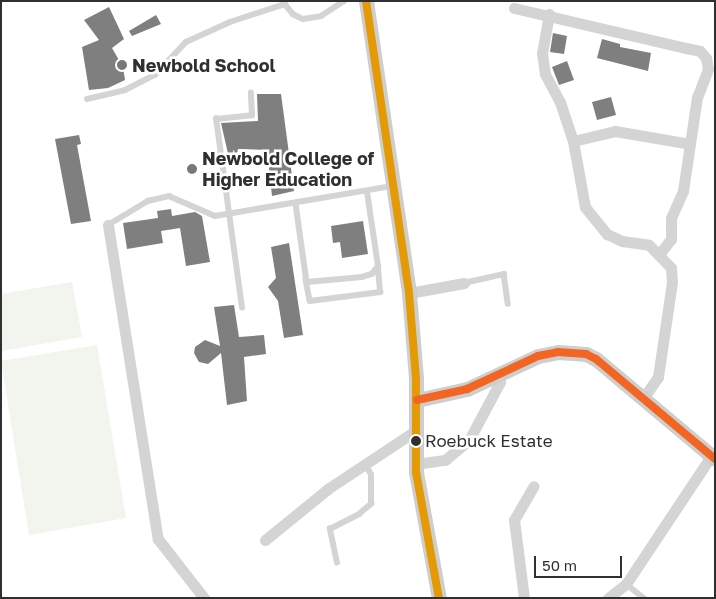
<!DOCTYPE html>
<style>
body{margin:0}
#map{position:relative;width:716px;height:599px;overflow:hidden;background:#fff;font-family:"Golos Text",sans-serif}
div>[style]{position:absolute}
.green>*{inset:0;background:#f1f5ed}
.building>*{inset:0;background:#7f7f7f}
.lane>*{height:5.5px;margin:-2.75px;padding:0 2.75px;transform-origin:2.75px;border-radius:2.75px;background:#d4d4d4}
.street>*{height:11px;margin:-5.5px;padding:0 5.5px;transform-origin:5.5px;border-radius:5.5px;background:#d4d4d4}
.secondary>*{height:15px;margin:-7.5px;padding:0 7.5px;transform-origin:7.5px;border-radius:7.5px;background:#cecece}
.bus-1>*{height:8px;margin:-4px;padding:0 4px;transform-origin:4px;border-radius:4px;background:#e39a05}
.bus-2>*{height:8px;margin:-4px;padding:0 4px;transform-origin:4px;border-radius:4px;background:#f26522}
.dots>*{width:14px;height:14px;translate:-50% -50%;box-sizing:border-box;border:2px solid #fff;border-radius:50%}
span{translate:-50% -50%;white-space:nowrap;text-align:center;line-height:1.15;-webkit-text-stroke:5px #fff;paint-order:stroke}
.bus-label{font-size:17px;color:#303030}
.left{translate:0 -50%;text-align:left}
.poi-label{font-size:18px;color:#303030;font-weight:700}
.frame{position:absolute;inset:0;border:2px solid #303030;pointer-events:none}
.scale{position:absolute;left:534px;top:556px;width:88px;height:22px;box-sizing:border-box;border:2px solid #303030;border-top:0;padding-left:6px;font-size:15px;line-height:18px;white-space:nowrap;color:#303030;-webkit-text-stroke:4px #fff;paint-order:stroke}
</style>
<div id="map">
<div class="green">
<i style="clip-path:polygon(72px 282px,82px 337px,1px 351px,1px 294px)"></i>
<i style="clip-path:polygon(97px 345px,126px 518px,29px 535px,1px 361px)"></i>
</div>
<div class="building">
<i style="clip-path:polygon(109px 7px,124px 39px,112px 48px,123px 67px,125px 80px,108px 88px,89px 90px,82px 47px,99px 40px,84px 20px)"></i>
<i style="clip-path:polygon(156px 15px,161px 24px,132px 36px,129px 31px)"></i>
<i style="clip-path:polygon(553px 33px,567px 36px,564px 54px,550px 52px)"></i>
<i style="clip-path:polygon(602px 39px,620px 44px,620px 47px,651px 53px,648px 71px,597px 58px)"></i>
<i style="clip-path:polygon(567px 61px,574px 80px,559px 85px,552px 67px)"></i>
<i style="clip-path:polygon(257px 94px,281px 94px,294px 191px,272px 196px,267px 150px,238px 149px,236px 159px,229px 158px,221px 123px,258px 121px)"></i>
<i style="clip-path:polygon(611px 97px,616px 115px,597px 120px,592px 102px)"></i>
<i style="clip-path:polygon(79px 135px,81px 144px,77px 145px,91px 221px,71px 224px,55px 139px)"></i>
<i style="clip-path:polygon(171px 209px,172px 216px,195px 212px,202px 216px,210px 262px,186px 266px,180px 228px,161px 231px,163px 243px,127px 249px,123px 223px,158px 218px,157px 211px)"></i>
<i style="clip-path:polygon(363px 221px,368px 254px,342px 258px,340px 242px,333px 243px,331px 226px)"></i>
<i style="clip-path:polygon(289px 243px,303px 335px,284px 338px,278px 301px,268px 287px,276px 278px,271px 247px)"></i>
<i style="clip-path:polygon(234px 305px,239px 337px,264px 335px,266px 354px,244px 357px,247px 401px,227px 405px,221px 353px,208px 364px,199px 362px,194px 353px,195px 347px,205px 340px,220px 346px,214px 307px)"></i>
</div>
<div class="lane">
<i style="left:87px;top:99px;width:39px;rotate:-13deg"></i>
<i style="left:125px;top:90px;width:34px;rotate:-27deg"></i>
<i style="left:155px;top:75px;width:45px;rotate:-46.8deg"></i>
<i style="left:186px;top:42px;width:48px;rotate:-24.4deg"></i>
<i style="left:230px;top:22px;width:58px;rotate:-18.1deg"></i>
<i style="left:285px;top:4px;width:13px;rotate:51deg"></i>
<i style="left:293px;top:14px;width:11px;rotate:27deg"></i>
<i style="left:303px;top:19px;width:18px;rotate:-9deg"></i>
<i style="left:321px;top:16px;width:27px;rotate:-33deg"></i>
<i style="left:296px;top:204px;width:79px;rotate:82deg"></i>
<i style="left:307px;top:282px;width:55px;rotate:-5.2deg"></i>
<i style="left:362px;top:277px;width:10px;rotate:-17deg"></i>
<i style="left:372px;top:274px;width:10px;rotate:-53deg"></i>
<i style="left:378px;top:266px;width:75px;rotate:-98.5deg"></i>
<i style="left:108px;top:225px;width:47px;rotate:-31deg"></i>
<i style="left:148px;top:201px;width:22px;rotate:-13deg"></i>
<i style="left:169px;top:196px;width:50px;rotate:23.5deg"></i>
<i style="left:215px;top:216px;width:180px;rotate:-9.6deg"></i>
<i style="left:306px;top:280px;width:21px;rotate:79deg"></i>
<i style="left:310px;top:301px;width:71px;rotate:-7.3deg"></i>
<i style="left:380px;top:292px;width:24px;rotate:-95deg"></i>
<i style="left:464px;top:283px;width:41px;rotate:-12.7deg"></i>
<i style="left:504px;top:274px;width:30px;rotate:82deg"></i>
<i style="left:242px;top:308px;width:191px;rotate:-97.8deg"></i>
<i style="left:216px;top:119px;width:36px;rotate:-6deg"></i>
<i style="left:252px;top:115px;width:22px;rotate:-93deg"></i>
<i style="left:337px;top:563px;width:35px;rotate:-102deg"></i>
<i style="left:330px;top:529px;width:33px;rotate:-27deg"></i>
<i style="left:359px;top:514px;width:16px;rotate:-40deg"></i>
<i style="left:371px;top:504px;width:29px;rotate:-90deg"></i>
<i style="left:371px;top:475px;width:13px;rotate:-119deg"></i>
<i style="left:626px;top:584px;width:23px;rotate:38deg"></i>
</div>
<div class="street">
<i style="left:514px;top:8px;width:177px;rotate:13.1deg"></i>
<i style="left:686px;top:48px;width:14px;rotate:12deg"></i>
<i style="left:700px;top:51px;width:9px;rotate:49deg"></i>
<i style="left:706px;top:58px;width:11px;rotate:80deg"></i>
<i style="left:708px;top:69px;width:30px;rotate:111deg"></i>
<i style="left:697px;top:97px;width:95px;rotate:98.5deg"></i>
<i style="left:683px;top:191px;width:30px;rotate:114deg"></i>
<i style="left:671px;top:218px;width:21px;rotate:90deg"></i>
<i style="left:671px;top:239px;width:18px;rotate:128deg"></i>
<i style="left:549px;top:14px;width:40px;rotate:100deg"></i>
<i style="left:542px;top:53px;width:21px;rotate:82deg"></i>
<i style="left:545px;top:74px;width:32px;rotate:62deg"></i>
<i style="left:560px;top:102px;width:41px;rotate:71.6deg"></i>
<i style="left:573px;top:141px;width:67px;rotate:79.7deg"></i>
<i style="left:585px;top:207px;width:35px;rotate:51deg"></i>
<i style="left:607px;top:234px;width:17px;rotate:25deg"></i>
<i style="left:622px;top:241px;width:27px;rotate:8deg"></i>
<i style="left:649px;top:245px;width:32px;rotate:46deg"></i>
<i style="left:671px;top:268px;width:14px;rotate:86deg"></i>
<i style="left:672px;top:282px;width:96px;rotate:98.4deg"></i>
<i style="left:658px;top:377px;width:24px;rotate:125deg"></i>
<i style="left:573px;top:141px;width:43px;rotate:-13.4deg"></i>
<i style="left:615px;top:131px;width:76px;rotate:9.8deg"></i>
<i style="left:108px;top:225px;width:318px;rotate:81deg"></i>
<i style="left:158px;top:539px;width:75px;rotate:52.1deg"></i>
<i style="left:409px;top:293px;width:56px;rotate:-10.3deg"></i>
<i style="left:415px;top:464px;width:30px;rotate:-8deg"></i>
<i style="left:445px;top:460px;width:31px;rotate:-40deg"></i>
<i style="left:469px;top:440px;width:66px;rotate:-61.9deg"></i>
<i style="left:500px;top:382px;width:9px;rotate:-96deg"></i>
<i style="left:265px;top:540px;width:82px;rotate:-39.1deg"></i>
<i style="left:329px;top:488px;width:103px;rotate:-33.5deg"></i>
<i style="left:524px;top:598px;width:79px;rotate:-97.3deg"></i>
<i style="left:514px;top:520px;width:39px;rotate:-60deg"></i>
<i style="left:608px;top:598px;width:23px;rotate:-38deg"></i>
<i style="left:626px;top:584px;width:154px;rotate:-56.4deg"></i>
</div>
<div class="secondary">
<i style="left:366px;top:1px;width:295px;rotate:81.6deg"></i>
<i style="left:409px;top:293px;width:85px;rotate:85.3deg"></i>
<i style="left:416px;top:378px;width:94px;rotate:90deg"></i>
<i style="left:416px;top:472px;width:128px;rotate:79.7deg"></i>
<i style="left:417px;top:400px;width:51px;rotate:-12.4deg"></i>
<i style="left:467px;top:389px;width:78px;rotate:-24.9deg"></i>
<i style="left:538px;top:356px;width:20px;rotate:-11deg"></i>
<i style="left:558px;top:352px;width:28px;rotate:4deg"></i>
<i style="left:586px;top:354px;width:11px;rotate:27deg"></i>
<i style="left:596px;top:359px;width:155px;rotate:40deg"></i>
</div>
<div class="bus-1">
<i style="left:366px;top:1px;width:295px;rotate:81.6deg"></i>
<i style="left:409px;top:293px;width:85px;rotate:85.3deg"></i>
<i style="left:416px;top:378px;width:94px;rotate:90deg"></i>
<i style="left:416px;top:472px;width:128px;rotate:79.7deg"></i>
</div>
<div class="bus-2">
<i style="left:417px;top:400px;width:51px;rotate:-12.4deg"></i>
<i style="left:467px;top:389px;width:78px;rotate:-24.9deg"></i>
<i style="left:538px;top:356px;width:20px;rotate:-11deg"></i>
<i style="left:558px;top:352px;width:28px;rotate:4deg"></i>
<i style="left:586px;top:354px;width:11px;rotate:27deg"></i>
<i style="left:596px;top:359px;width:155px;rotate:40deg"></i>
</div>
<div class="dots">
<i style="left:122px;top:65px;background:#787878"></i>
<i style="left:192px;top:169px;background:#787878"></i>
<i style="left:416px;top:441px;background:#303030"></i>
</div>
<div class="bus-label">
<span class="left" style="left:425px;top:441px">Roebuck Estate</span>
</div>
<div class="poi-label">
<span class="left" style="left:132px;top:65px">Newbold School</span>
<span class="left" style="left:202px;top:169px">Newbold College of<br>Higher Education</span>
</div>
<div class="frame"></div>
<div class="scale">50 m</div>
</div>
